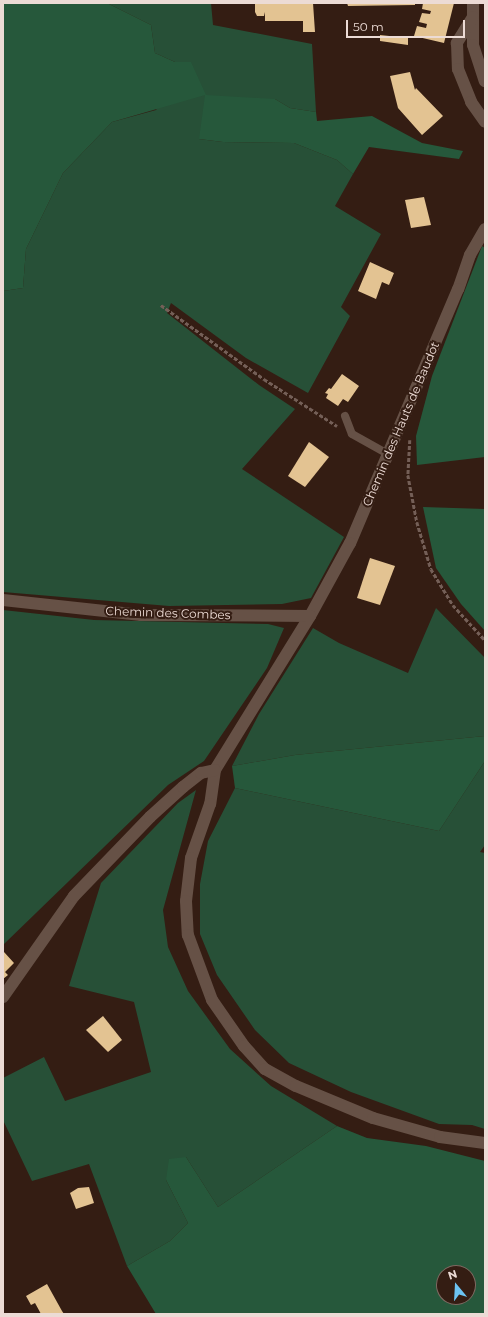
<!DOCTYPE html>
<style>
body{margin:0}
#map{position:relative;width:488px;height:1317px;overflow:hidden;background:#341d13;font-family:Montserrat,sans-serif}
div>[style]{position:absolute}
.green>*{inset:0;background:#275037}
.forest>*{inset:0;background:#26583b}
.building>*{inset:0;background:#e3c392}
.path>*{height:2.5px;margin-top:-1.25px;transform-origin:0;background:repeating-linear-gradient(90deg,#745f57 0 4px,transparent 0 6px)}
.lane>*{height:8px;margin:-4px;padding:0 4px;transform-origin:4px;border-radius:4px;background:#665146}
.street>*{height:12px;margin:-6px;padding:0 6px;transform-origin:6px;border-radius:6px;background:#665146}
span{translate:-50% -50%;white-space:nowrap;text-align:center;line-height:1.15;-webkit-text-stroke:4px #341d13;paint-order:stroke}
.street-label{font-size:12px;color:#ecdbd5}
.frame{position:absolute;inset:0;border:4px solid #ecdbd5;pointer-events:none}
.north{position:absolute;left:436px;top:1265px;width:40px;height:40px;box-sizing:border-box;background:#341d13;border:1px solid #7e6961;border-radius:50%;rotate:342deg;font-size:11px;font-weight:700;line-height:16px;text-align:center;color:#ecdbd5}
.north::after{content:'';display:block;margin:auto;width:14px;height:18px;background:#6cc3f2;clip-path:polygon(50% 0,100% 100%,50% 72%,0 100%)}
.scale{position:absolute;left:346px;top:20px;width:119px;height:18px;box-sizing:border-box;border:2px solid #ecdbd5;border-top:0;padding-left:5px;font-size:12px;line-height:14px;white-space:nowrap;color:#ecdbd5;-webkit-text-stroke:3px #341d13;paint-order:stroke}
</style>
<div id="map">
<div class="green">
<i style="clip-path:polygon(107px 3px,211px 3px,213px 25px,312px 44px,316px 112px,290px 108px,275px 99px,199px 139px,223px 142px,294px 143px,337px 160px,353px 174px,335px 206px,381px 234px,341px 307px,350px 316px,308px 393px,246px 358px,171px 303px,167px 313px,259px 385px,295px 409px,242px 469px,344px 537px,311px 598px,282px 604px,169px 606px,3px 592px,3px 291px,23px 288px,26px 249px,63px 173px,112px 122px,156px 110px,191px 62px,175px 62px,155px 53px,151px 25px)"></i>
<i style="clip-path:polygon(436px 608px,485px 658px,485px 736px,295px 755px,232px 766px,259px 714px,313px 628px,339px 643px,408px 673px)"></i>
<i style="clip-path:polygon(3px 610px,94px 620px,268px 624px,284px 628px,267px 668px,204px 761px,168px 785px,3px 945px)"></i>
<i style="clip-path:polygon(485px 761px,485px 845px,480px 852px,485px 853px,485px 1129px,472px 1125px,439px 1124px,351px 1092px,289px 1063px,255px 1030px,217px 975px,200px 934px,200px 884px,208px 841px,235px 788px,439px 831px)"></i>
<i style="clip-path:polygon(196px 790px,163px 910px,168px 947px,188px 991px,230px 1049px,271px 1086px,337px 1126px,218px 1207px,186px 1157px,166px 1180px,188px 1223px,170px 1241px,127px 1266px,89px 1164px,32px 1181px,3px 1120px,3px 1078px,44px 1057px,65px 1101px,151px 1072px,134px 1002px,69px 986px,101px 883px,178px 803px)"></i>
</div>
<div class="forest">
<i style="clip-path:polygon(3px 3px,107px 3px,151px 25px,155px 53px,175px 62px,191px 62px,206px 95px,275px 99px,290px 108px,316px 112px,317px 121px,372px 116px,422px 143px,463px 151px,459px 159px,369px 147px,353px 174px,337px 160px,294px 143px,223px 142px,199px 139px,205px 95px,112px 122px,63px 173px,26px 249px,23px 288px,3px 291px)"></i>
<i style="clip-path:polygon(482px 246px,485px 248px,485px 457px,417px 465px,416px 436px,432px 376px)"></i>
<i style="clip-path:polygon(423px 507px,485px 509px,485px 631px,461px 604px,436px 568px)"></i>
<i style="clip-path:polygon(485px 736px,485px 761px,439px 831px,235px 788px,232px 766px,295px 755px)"></i>
<i style="clip-path:polygon(evenodd,337px 1126px,367px 1138px,426px 1146px,485px 1161px,485px 1314px,156px 1314px,127px 1266px,170px 1241px,188px 1223px,166px 1180px,169px 1159px,186px 1157px,218px 1207px,337px 1126px,444px 1273px,468px 1273px,468px 1297px,444px 1297px,444px 1273px)"></i>
</div>
<div class="building">
<i style="clip-path:polygon(255px 3px,313px 3px,315px 32px,303px 32px,303px 21px,265px 21px,265px 12px,264px 16px,257px 16px,255px 12px)"></i>
<i style="clip-path:polygon(347px 3px,415px 3px,415px 5px,348px 6px)"></i>
<i style="clip-path:polygon(423px 3px,454px 3px,444px 43px,414px 36px,417px 26px,426px 28px,427px 24px,419px 22px,422px 13px,430px 14px,431px 11px,422px 9px)"></i>
<i style="clip-path:polygon(380px 35px,408px 38px,408px 45px,380px 41px)"></i>
<i style="clip-path:polygon(410px 72px,415px 90px,416px 88px,443px 116px,422px 135px,398px 108px,390px 76px)"></i>
<i style="clip-path:polygon(424px 197px,431px 225px,411px 228px,405px 200px)"></i>
<i style="clip-path:polygon(370px 262px,394px 273px,389px 285px,382px 282px,376px 299px,358px 291px)"></i>
<i style="clip-path:polygon(342px 374px,359px 386px,348px 402px,343px 399px,338px 406px,326px 398px,328px 394px,325px 393px,329px 388px,331px 389px)"></i>
<i style="clip-path:polygon(309px 442px,329px 457px,305px 487px,288px 476px)"></i>
<i style="clip-path:polygon(370px 558px,395px 566px,380px 605px,357px 598px)"></i>
<i style="clip-path:polygon(4px 952px,14px 963px,5px 972px,8px 975px,3px 979px)"></i>
<i style="clip-path:polygon(103px 1016px,122px 1040px,108px 1052px,86px 1030px)"></i>
<i style="clip-path:polygon(89px 1187px,94px 1203px,76px 1209px,70px 1193px,78px 1188px)"></i>
<i style="clip-path:polygon(47px 1284px,62px 1311px,64px 1314px,41px 1314px,35px 1303px,31px 1305px,26px 1296px)"></i>
</div>
<div class="path">
<i style="left:161px;top:305px;width:127px;rotate:35.7deg"></i>
<i style="left:264px;top:379px;width:87px;rotate:32.8deg"></i>
<i style="left:410px;top:440px;width:35px;rotate:93deg"></i>
<i style="left:408px;top:475px;width:48px;rotate:79.2deg"></i>
<i style="left:417px;top:522px;width:49px;rotate:73.4deg"></i>
<i style="left:431px;top:569px;width:42px;rotate:58.6deg"></i>
<i style="left:453px;top:605px;width:47px;rotate:47.6deg"></i>
</div>
<div class="lane">
<i style="left:345px;top:416px;width:19px;rotate:69deg"></i>
<i style="left:352px;top:434px;width:41px;rotate:29.1deg"></i>
</div>
<div class="street">
<i style="left:473px;top:3px;width:42px;rotate:90deg"></i>
<i style="left:473px;top:45px;width:38px;rotate:72deg"></i>
<i style="left:473px;top:17px;width:31px;rotate:122deg"></i>
<i style="left:457px;top:43px;width:26px;rotate:88deg"></i>
<i style="left:458px;top:69px;width:35px;rotate:68deg"></i>
<i style="left:471px;top:102px;width:24px;rotate:55deg"></i>
<i style="left:485px;top:229px;width:30px;rotate:120deg"></i>
<i style="left:470px;top:255px;width:36px;rotate:109deg"></i>
<i style="left:458px;top:289px;width:276px;rotate:113deg"></i>
<i style="left:350px;top:543px;width:83px;rotate:118.7deg"></i>
<i style="left:310px;top:616px;width:181px;rotate:121.7deg"></i>
<i style="left:215px;top:770px;width:34px;rotate:98deg"></i>
<i style="left:210px;top:804px;width:57px;rotate:109.4deg"></i>
<i style="left:191px;top:858px;width:43px;rotate:96.6deg"></i>
<i style="left:186px;top:901px;width:34px;rotate:87deg"></i>
<i style="left:188px;top:935px;width:69px;rotate:69.7deg"></i>
<i style="left:212px;top:1000px;width:56px;rotate:55.2deg"></i>
<i style="left:244px;top:1046px;width:31px;rotate:48deg"></i>
<i style="left:265px;top:1069px;width:35px;rotate:29deg"></i>
<i style="left:296px;top:1086px;width:83px;rotate:22.6deg"></i>
<i style="left:373px;top:1118px;width:70px;rotate:15.8deg"></i>
<i style="left:440px;top:1137px;width:45px;rotate:7.6deg"></i>
<i style="left:3px;top:600px;width:139px;rotate:6.2deg"></i>
<i style="left:141px;top:615px;width:169px;rotate:0.3deg"></i>
<i style="left:3px;top:997px;width:123px;rotate:-54.9deg"></i>
<i style="left:74px;top:896px;width:110px;rotate:-46.1deg"></i>
<i style="left:150px;top:817px;width:45px;rotate:-42.3deg"></i>
<i style="left:183px;top:787px;width:23px;rotate:-38deg"></i>
<i style="left:201px;top:773px;width:14px;rotate:-12deg"></i>
</div>
<div class="street-label">
<span style="left:401px;top:424px;rotate:-67deg">Chemin des Hauts de Baudot</span>
<span style="left:168px;top:613px;rotate:2deg">Chemin des Combes</span>
</div>
<div class="frame"></div>
<div class="north">N</div>
<div class="scale">50 m</div>
</div>
